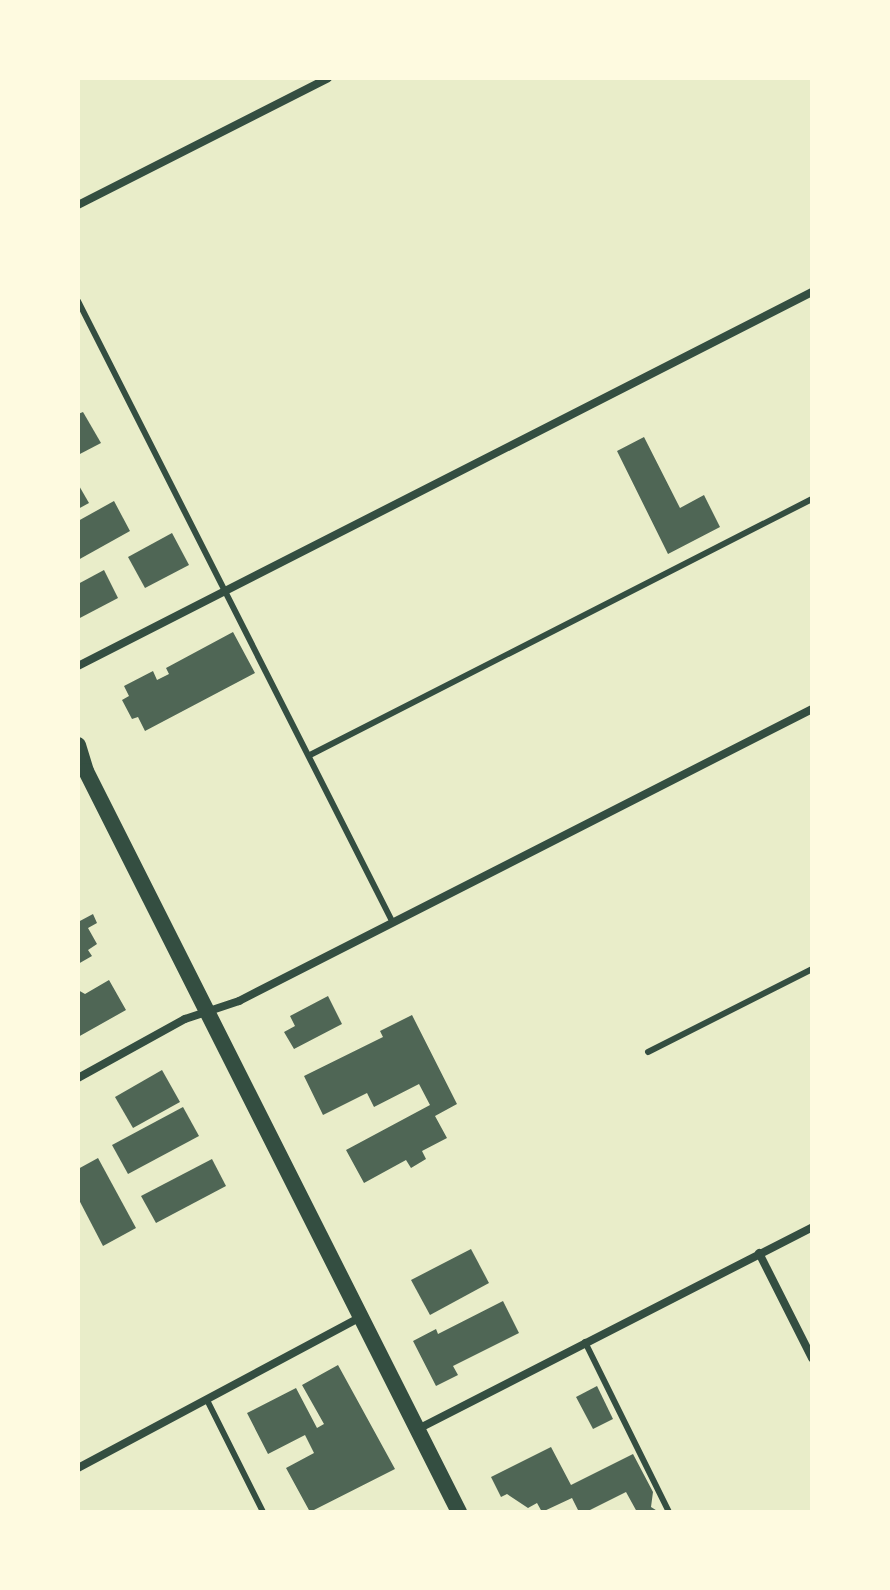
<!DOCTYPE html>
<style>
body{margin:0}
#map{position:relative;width:890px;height:1590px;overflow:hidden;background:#e9edc9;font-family:"Roboto Condensed",sans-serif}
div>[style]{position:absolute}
.building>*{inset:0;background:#4f6655}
.service>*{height:6px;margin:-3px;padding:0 3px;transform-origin:3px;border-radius:3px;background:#344e41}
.minor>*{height:8px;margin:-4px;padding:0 4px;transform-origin:4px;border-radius:4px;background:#344e41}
.secondary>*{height:16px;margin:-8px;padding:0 8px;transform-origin:8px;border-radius:8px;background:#344e41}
span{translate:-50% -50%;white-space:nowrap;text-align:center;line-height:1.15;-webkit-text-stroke:6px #fefae0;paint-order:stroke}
.frame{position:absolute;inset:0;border:80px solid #fefae0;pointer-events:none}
</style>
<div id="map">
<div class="building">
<i style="clip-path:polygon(83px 412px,101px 443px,78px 455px,78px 414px)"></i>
<i style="clip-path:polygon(644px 437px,680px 508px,704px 495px,720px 527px,668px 554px,617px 451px)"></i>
<i style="clip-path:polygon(78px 484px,89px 503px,78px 509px)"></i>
<i style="clip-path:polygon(114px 501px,130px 531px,78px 560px,78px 521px)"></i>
<i style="clip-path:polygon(172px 533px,189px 565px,145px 588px,128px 557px)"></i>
<i style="clip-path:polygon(104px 570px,118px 598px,78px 619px,78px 584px)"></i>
<i style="clip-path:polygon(233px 632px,255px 673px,145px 731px,138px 717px,132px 719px,122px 700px,129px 696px,124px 686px,153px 671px,157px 680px,169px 674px,166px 668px)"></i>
<i style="clip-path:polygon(93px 914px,97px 923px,88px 928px,97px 944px,88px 950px,92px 956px,78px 964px,78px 922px)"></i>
<i style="clip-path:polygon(109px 980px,126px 1010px,78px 1037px,78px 990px,85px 994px)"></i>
<i style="clip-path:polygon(328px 996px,342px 1024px,294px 1049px,284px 1032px,295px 1026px,290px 1016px)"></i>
<i style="clip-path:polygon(412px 1015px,457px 1104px,435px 1116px,447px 1138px,422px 1151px,426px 1159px,411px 1168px,406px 1160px,364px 1183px,346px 1150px,430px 1105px,419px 1084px,374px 1107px,367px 1093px,323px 1115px,304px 1076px,383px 1037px,380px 1031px)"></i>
<i style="clip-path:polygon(162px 1070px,180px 1102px,133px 1128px,115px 1097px)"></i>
<i style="clip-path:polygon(183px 1107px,199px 1136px,128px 1174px,112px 1145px)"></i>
<i style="clip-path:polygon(98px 1158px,136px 1228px,103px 1246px,78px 1198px,78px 1169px)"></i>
<i style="clip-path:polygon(212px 1159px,226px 1186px,156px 1223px,141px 1196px)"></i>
<i style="clip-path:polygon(471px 1249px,489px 1283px,430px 1315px,411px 1280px)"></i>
<i style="clip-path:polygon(503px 1301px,519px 1333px,453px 1366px,458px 1375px,436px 1386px,413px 1341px,436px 1329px,438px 1334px)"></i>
<i style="clip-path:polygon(338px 1365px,395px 1469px,310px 1512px,286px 1468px,314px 1453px,305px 1435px,268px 1454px,247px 1413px,296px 1388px,317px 1428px,324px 1424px,302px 1385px)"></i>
<i style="clip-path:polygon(597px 1386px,613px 1419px,593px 1429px,576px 1397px)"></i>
<i style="clip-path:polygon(551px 1447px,571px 1485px,633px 1454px,653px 1492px,651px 1507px,659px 1512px,637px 1512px,626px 1492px,586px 1512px,579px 1512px,572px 1498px,542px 1512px,537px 1503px,528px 1508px,507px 1494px,501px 1497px,491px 1477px)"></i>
</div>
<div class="service">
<i style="left:78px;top:301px;width:695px;rotate:63.14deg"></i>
<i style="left:310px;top:755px;width:564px;rotate:-27.02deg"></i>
<i style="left:648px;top:1052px;width:184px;rotate:-26.8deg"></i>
<i style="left:585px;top:1342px;width:190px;rotate:63.7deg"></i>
<i style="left:207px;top:1400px;width:125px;rotate:63.4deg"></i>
</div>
<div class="minor">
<i style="left:78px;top:205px;width:280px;rotate:-26.9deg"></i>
<i style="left:78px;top:666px;width:824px;rotate:-27deg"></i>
<i style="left:78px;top:1078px;width:122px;rotate:-28.9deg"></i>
<i style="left:185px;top:1019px;width:57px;rotate:-18.4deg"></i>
<i style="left:239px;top:1001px;width:643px;rotate:-27deg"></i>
<i style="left:759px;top:1253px;width:118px;rotate:63.2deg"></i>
<i style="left:418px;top:1429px;width:443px;rotate:-27.1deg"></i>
<i style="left:78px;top:1468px;width:321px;rotate:-28.1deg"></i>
</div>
<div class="secondary">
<i style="left:78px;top:745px;width:27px;rotate:73deg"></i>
<i style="left:86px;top:771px;width:830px;rotate:63.28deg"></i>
</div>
<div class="frame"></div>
</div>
